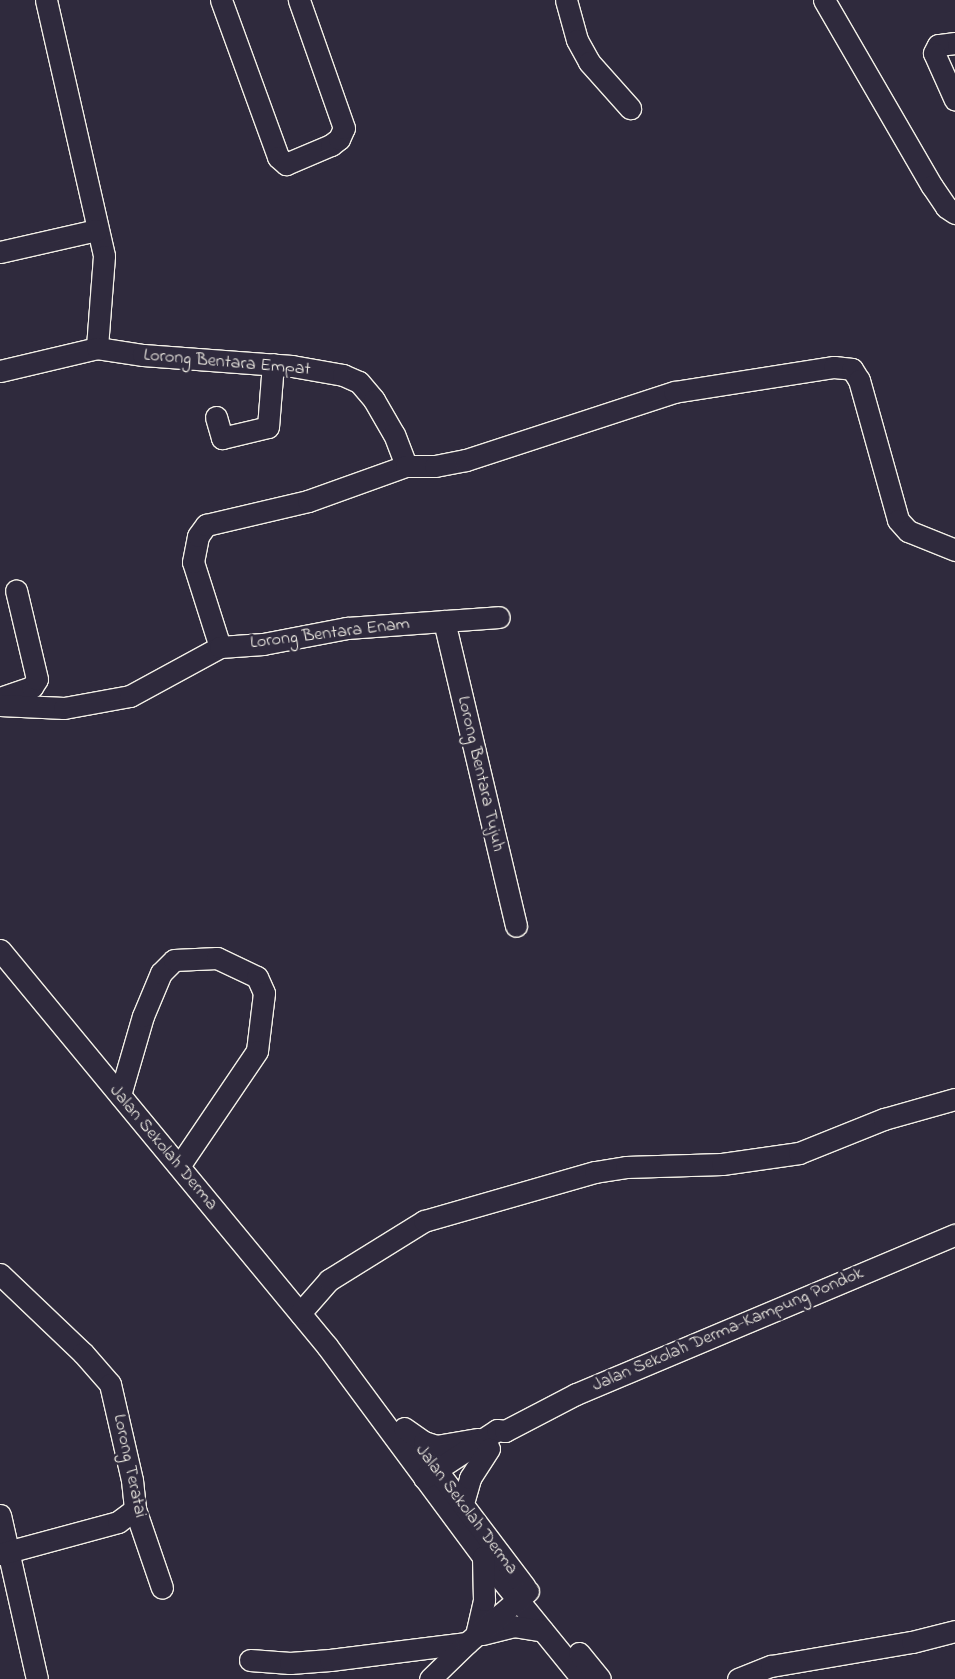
<!DOCTYPE html>
<style>
body{margin:0}
#map{position:relative;width:955px;height:1679px;overflow:hidden;background:#2f2a3d;font-family:"Indie Flower",sans-serif}
div>[style]{position:absolute}
.roads{filter:drop-shadow(1px 0 #f4f1e8) drop-shadow(-1px 0 #f4f1e8) drop-shadow(0 1px #f4f1e8) drop-shadow(0 -1px #f4f1e8)}
.minor>*{height:21px;margin:-10.5px;padding:0 10.5px;transform-origin:10.5px;border-radius:10.5px;background:#2f2a3d}
span{translate:-50% -50%;white-space:nowrap;text-align:center;line-height:1.15;-webkit-text-stroke:5px #2f2a3d;paint-order:stroke}
.street-label{font-size:18px;color:#f4f1e8}
</style>
<div id="map">
<div class="roads">
<div class="minor">
<i style="left:46px;top:0;width:262px;rotate:77.2deg"></i>
<i style="left:104px;top:256px;width:92px;rotate:94.4deg"></i>
<i style="left:221px;top:0;width:167px;rotate:70deg"></i>
<i style="left:278px;top:157px;width:11px;rotate:41deg"></i>
<i style="left:286px;top:164px;width:49px;rotate:-22.9deg"></i>
<i style="left:331px;top:145px;width:10px;rotate:-37deg"></i>
<i style="left:339px;top:139px;width:12px;rotate:-66deg"></i>
<i style="left:344px;top:128px;width:136px;rotate:-109.4deg"></i>
<i style="left:566px;top:0;width:41px;rotate:74.6deg"></i>
<i style="left:577px;top:40px;width:25px;rotate:61deg"></i>
<i style="left:589px;top:62px;width:62px;rotate:48.3deg"></i>
<i style="left:824px;top:0;width:215px;rotate:59.9deg"></i>
<i style="left:932px;top:186px;width:25px;rotate:56deg"></i>
<i style="left:946px;top:207px;width:11px;rotate:34deg"></i>
<i style="left:955px;top:43px;width:17px;rotate:173deg"></i>
<i style="left:938px;top:45px;width:9px;rotate:117deg"></i>
<i style="left:934px;top:53px;width:51px;rotate:65.9deg"></i>
<i style="left:0;top:252px;width:99px;rotate:-12.8deg"></i>
<i style="left:0;top:371px;width:100px;rotate:-13.3deg"></i>
<i style="left:97px;top:348px;width:47px;rotate:8.7deg"></i>
<i style="left:143px;top:355px;width:149px;rotate:4.2deg"></i>
<i style="left:292px;top:366px;width:52px;rotate:10deg"></i>
<i style="left:343px;top:375px;width:17px;rotate:24deg"></i>
<i style="left:359px;top:382px;width:23px;rotate:50deg"></i>
<i style="left:374px;top:400px;width:39px;rotate:60deg"></i>
<i style="left:394px;top:434px;width:34px;rotate:69deg"></i>
<i style="left:216px;top:417px;width:22px;rotate:74deg"></i>
<i style="left:222px;top:438px;width:47px;rotate:-13.4deg"></i>
<i style="left:268px;top:427px;width:63px;rotate:-85.5deg"></i>
<i style="left:444px;top:621px;width:313px;rotate:76.7deg"></i>
<i style="left:220px;top:647px;width:89px;rotate:-107.6deg"></i>
<i style="left:193px;top:562px;width:26px;rotate:-79deg"></i>
<i style="left:198px;top:536px;width:14px;rotate:-54deg"></i>
<i style="left:206px;top:525px;width:105px;rotate:-13.2deg"></i>
<i style="left:308px;top:501px;width:104px;rotate:-19.7deg"></i>
<i style="left:406px;top:466px;width:29px"></i>
<i style="left:435px;top:466px;width:32px;rotate:-11deg"></i>
<i style="left:466px;top:460px;width:219px;rotate:-18.1deg"></i>
<i style="left:674px;top:392px;width:162px;rotate:-8.9deg"></i>
<i style="left:834px;top:367px;width:18px;rotate:6deg"></i>
<i style="left:852px;top:369px;width:13px;rotate:58deg"></i>
<i style="left:859px;top:380px;width:145px;rotate:74.4deg"></i>
<i style="left:898px;top:520px;width:15px;rotate:48deg"></i>
<i style="left:908px;top:531px;width:51px;rotate:22deg"></i>
<i style="left:0;top:698px;width:34px;rotate:-19deg"></i>
<i style="left:32px;top:687px;width:9px;rotate:-58deg"></i>
<i style="left:37px;top:679px;width:91px;rotate:-103.3deg"></i>
<i style="left:0;top:705px;width:64px;rotate:2.7deg"></i>
<i style="left:64px;top:708px;width:67px;rotate:-10.3deg"></i>
<i style="left:130px;top:696px;width:102px;rotate:-28.6deg"></i>
<i style="left:220px;top:647px;width:43px;rotate:-4deg"></i>
<i style="left:263px;top:644px;width:86px;rotate:-10.8deg"></i>
<i style="left:347px;top:628px;width:152px;rotate:-4.1deg"></i>
<i style="left:0;top:950px;width:514px;rotate:50.45deg"></i>
<i style="left:327px;top:1346px;width:262px;rotate:53.5deg"></i>
<i style="left:483px;top:1557px;width:157px;rotate:50.9deg"></i>
<i style="left:120px;top:1095px;width:82px;rotate:-73.8deg"></i>
<i style="left:143px;top:1016px;width:47px;rotate:-67.3deg"></i>
<i style="left:161px;top:973px;width:18px;rotate:-45deg"></i>
<i style="left:174px;top:960px;width:43px;rotate:-2.7deg"></i>
<i style="left:217px;top:958px;width:44px;rotate:25.4deg"></i>
<i style="left:257px;top:977px;width:17px;rotate:66deg"></i>
<i style="left:264px;top:993px;width:58px;rotate:96.9deg"></i>
<i style="left:257px;top:1051px;width:139px;rotate:124.1deg"></i>
<i style="left:0;top:1274px;width:115px;rotate:43.6deg"></i>
<i style="left:83px;top:1353px;width:41px;rotate:48.9deg"></i>
<i style="left:110px;top:1384px;width:98px;rotate:77.1deg"></i>
<i style="left:132px;top:1480px;width:29px;rotate:84deg"></i>
<i style="left:135px;top:1509px;width:83px;rotate:71.1deg"></i>
<i style="left:300px;top:1313px;width:44px;rotate:-48.7deg"></i>
<i style="left:329px;top:1280px;width:112px;rotate:-31.8deg"></i>
<i style="left:424px;top:1221px;width:178px;rotate:-16deg"></i>
<i style="left:595px;top:1172px;width:31px;rotate:-9deg"></i>
<i style="left:626px;top:1167px;width:96px;rotate:-1.8deg"></i>
<i style="left:722px;top:1164px;width:78px;rotate:-8.1deg"></i>
<i style="left:799px;top:1153px;width:92px;rotate:-21.8deg"></i>
<i style="left:884px;top:1119px;width:74px;rotate:-15.7deg"></i>
<i style="left:404px;top:1428px;width:24px;rotate:35deg"></i>
<i style="left:424px;top:1442px;width:13px;rotate:18deg"></i>
<i style="left:436px;top:1446px;width:43px;rotate:-9.5deg"></i>
<i style="left:435px;top:1468px;width:149px;rotate:52.9deg"></i>
<i style="left:424px;top:1478px;width:87px;rotate:-33.3deg"></i>
<i style="left:497px;top:1430px;width:8px;rotate:7deg"></i>
<i style="left:505px;top:1431px;width:80px;rotate:-27.5deg"></i>
<i style="left:576px;top:1394px;width:411px;rotate:-22.8deg"></i>
<i style="left:463px;top:1503px;width:26px;rotate:-74deg"></i>
<i style="left:470px;top:1478px;width:35px;rotate:-57deg"></i>
<i style="left:0;top:1515px;width:168px;rotate:77.3deg"></i>
<i style="left:0;top:1554px;width:122px;rotate:-15.2deg"></i>
<i style="left:118px;top:1522px;width:21px;rotate:-37deg"></i>
<i style="left:482px;top:1634px;width:32px;rotate:-14deg"></i>
<i style="left:513px;top:1626px;width:30px;rotate:9deg"></i>
<i style="left:476px;top:1635px;width:36px;rotate:-77deg"></i>
<i style="left:484px;top:1600px;width:43px;rotate:-91.3deg"></i>
<i style="left:579px;top:1653px;width:33px;rotate:51deg"></i>
<i style="left:250px;top:1660px;width:40px;rotate:4.3deg"></i>
<i style="left:290px;top:1663px;width:40px;rotate:-4.3deg"></i>
<i style="left:330px;top:1660px;width:138px;rotate:-7.1deg"></i>
<i style="left:430px;top:1679px;width:52px;rotate:-44.2deg"></i>
<i style="left:467px;top:1643px;width:80px;rotate:-40.4deg"></i>
<i style="left:738px;top:1679px;width:35px;rotate:-22deg"></i>
<i style="left:771px;top:1666px;width:143px;rotate:-9.7deg"></i>
<i style="left:912px;top:1642px;width:44px;rotate:-14.3deg"></i>
</div>
</div>
<div class="street-label">
<span style="left:227px;top:363px;rotate:5deg">Lorong Bentara Empat</span>
<span style="left:330px;top:634px;rotate:-7deg">Lorong Bentara Enam</span>
<span style="left:480px;top:774px;rotate:77deg">Lorong Bentara Tujuh</span>
<span style="left:163px;top:1148px;rotate:50deg">Jalan Sekolah Derma</span>
<span style="left:728px;top:1330px;rotate:-23deg">Jalan Sekolah Derma-Kampung Pondok</span>
<span style="left:129px;top:1466px;rotate:78deg">Lorong Teratai</span>
<span style="left:466px;top:1510px;rotate:53deg">Jalan Sekolah Derma</span>
</div>
</div>
